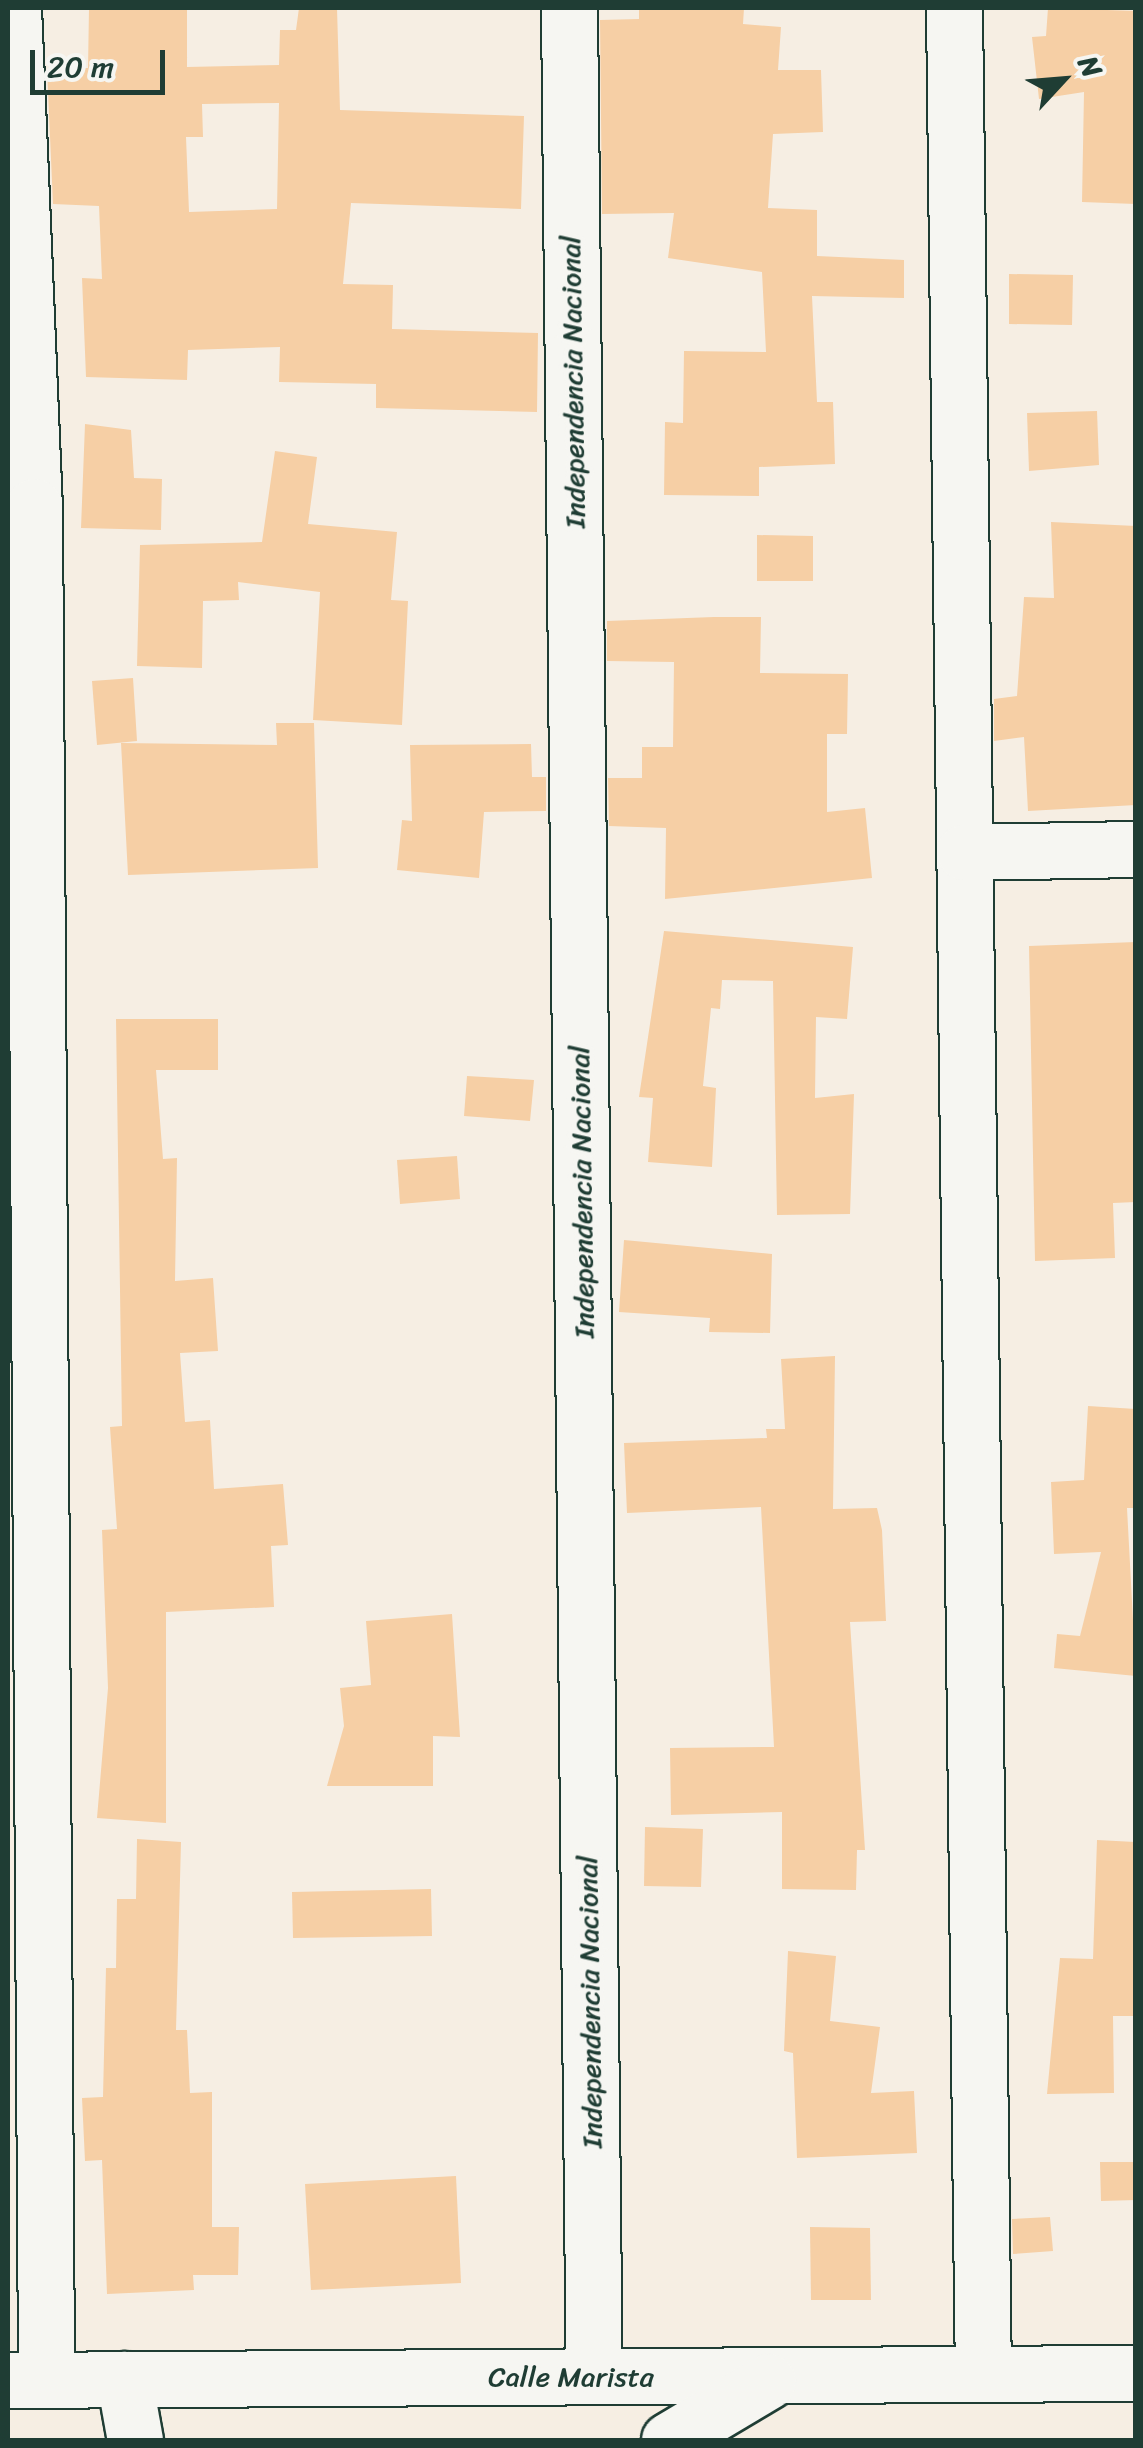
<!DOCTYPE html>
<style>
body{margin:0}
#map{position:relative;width:1143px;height:2448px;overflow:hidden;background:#f6eee3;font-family:Sriracha,sans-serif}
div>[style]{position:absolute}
.building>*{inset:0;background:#f6cfa5}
.roads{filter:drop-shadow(2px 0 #1f3d34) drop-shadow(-2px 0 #1f3d34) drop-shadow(0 2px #1f3d34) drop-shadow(0 -2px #1f3d34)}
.minor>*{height:55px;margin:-27.5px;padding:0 27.5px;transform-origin:27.5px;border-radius:27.5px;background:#f6f6f2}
span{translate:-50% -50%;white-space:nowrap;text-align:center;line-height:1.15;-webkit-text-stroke:9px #f6f6f2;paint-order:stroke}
.street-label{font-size:28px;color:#1f3d34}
.frame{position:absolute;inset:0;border:10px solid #1f3d34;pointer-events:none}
.north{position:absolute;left:1013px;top:30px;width:100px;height:100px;-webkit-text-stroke:8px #f6f6f2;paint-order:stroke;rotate:64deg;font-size:28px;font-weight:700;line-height:40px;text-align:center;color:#1f3d34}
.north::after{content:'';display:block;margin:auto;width:35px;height:45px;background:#1f3d34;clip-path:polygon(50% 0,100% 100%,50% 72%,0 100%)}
.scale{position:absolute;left:30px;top:50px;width:135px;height:45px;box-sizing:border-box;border:5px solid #1f3d34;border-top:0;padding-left:12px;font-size:30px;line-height:35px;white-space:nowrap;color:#1f3d34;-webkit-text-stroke:8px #f6f6f2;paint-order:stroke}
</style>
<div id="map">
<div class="building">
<i style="clip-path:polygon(evenodd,89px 8px,187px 8px,187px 67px,279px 65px,280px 30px,296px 30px,299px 8px,337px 8px,340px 110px,524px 116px,521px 209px,351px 203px,343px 284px,393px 285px,392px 329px,538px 333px,537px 412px,376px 408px,376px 384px,279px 382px,280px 347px,188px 350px,187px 380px,86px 377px,82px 278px,102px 279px,99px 206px,53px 204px,47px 69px,88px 68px,89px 8px,279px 103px,277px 209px,189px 212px,186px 137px,203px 137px,202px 104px,279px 103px)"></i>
<i style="clip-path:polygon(639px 8px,744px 8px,743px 24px,781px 27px,778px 70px,821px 70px,823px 132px,773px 134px,768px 208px,817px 210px,817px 256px,904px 260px,904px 298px,812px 296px,817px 402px,833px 402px,835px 464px,759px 467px,759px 496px,664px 495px,665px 422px,683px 423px,684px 351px,766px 352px,762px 272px,668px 258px,674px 213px,602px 214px,600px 20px,639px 19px)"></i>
<i style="clip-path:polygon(1048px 8px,1136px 11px,1136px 204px,1082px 202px,1084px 92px,1039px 99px,1032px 37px,1046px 36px)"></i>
<i style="clip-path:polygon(1009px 274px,1073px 275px,1072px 325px,1009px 324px)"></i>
<i style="clip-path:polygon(1097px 411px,1099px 465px,1029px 471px,1027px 413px)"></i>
<i style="clip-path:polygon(85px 424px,131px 430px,134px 478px,162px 479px,161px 530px,81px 528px)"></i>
<i style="clip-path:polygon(275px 451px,317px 457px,308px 524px,397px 532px,391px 600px,408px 601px,402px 725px,313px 720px,320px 592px,238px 582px,239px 600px,203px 601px,202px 668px,137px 666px,140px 545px,262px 542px)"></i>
<i style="clip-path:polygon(1051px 522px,1136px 526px,1136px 805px,1028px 811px,1024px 737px,994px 741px,994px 699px,1017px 696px,1024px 597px,1054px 598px)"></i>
<i style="clip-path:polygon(757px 535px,813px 536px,813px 581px,757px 581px)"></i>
<i style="clip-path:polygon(714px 617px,761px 617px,760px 673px,848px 674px,847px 734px,827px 734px,827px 812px,865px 808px,872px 878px,665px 899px,666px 828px,609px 826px,608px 778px,642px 778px,642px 747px,673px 747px,674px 662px,607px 661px,607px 621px)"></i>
<i style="clip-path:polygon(133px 678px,137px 741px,97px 745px,92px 681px)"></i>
<i style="clip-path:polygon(276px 723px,314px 723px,318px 868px,128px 875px,121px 743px,277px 745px)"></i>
<i style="clip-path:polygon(531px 744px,532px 777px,546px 777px,546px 811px,484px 812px,479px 878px,397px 870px,402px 820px,412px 821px,410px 745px)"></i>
<i style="clip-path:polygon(664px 931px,853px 947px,847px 1019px,816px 1017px,815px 1098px,854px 1094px,850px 1214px,777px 1215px,773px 981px,722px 980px,720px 1009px,711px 1008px,703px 1086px,716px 1088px,712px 1167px,648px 1162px,653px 1098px,639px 1097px)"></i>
<i style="clip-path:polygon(1136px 942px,1136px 1202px,1113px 1203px,1115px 1258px,1035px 1261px,1029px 946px)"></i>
<i style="clip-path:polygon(116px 1019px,218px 1019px,218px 1070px,156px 1070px,163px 1159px,177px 1158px,175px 1281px,213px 1278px,218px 1351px,180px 1353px,185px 1422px,210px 1420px,214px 1489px,283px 1484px,288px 1545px,271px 1546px,274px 1607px,166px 1612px,166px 1823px,97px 1818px,108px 1688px,102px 1530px,117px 1529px,110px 1427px,122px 1426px)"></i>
<i style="clip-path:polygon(467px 1076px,534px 1080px,530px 1121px,464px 1116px)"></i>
<i style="clip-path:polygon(457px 1156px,460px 1199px,400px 1204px,397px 1160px)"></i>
<i style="clip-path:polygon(624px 1240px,772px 1254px,770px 1333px,709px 1332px,710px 1318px,619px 1312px)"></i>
<i style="clip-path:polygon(835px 1356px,833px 1509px,877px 1508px,882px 1530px,886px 1621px,850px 1622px,865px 1850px,857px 1850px,856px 1890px,782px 1889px,782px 1812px,671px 1815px,670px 1748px,774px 1747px,761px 1507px,627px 1513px,624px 1443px,767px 1438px,766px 1429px,785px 1429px,781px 1359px)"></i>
<i style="clip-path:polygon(1088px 1406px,1136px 1409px,1136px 1508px,1127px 1508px,1136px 1676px,1054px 1668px,1057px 1634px,1080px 1636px,1101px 1552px,1054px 1554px,1051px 1482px,1084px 1480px)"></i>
<i style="clip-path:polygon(452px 1614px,460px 1737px,433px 1736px,433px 1786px,327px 1786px,344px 1726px,340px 1688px,371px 1685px,366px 1621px)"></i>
<i style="clip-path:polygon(645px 1827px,703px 1829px,701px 1887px,644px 1886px)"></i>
<i style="clip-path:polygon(137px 1839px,181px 1842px,176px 2030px,187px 2030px,190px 2093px,212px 2092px,212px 2227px,239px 2227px,238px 2275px,193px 2275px,194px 2290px,107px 2294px,102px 2160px,85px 2161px,82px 2098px,103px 2097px,106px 1968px,116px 1968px,117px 1899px,136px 1899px)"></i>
<i style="clip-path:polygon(1097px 1840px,1135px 1842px,1136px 2016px,1113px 2016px,1114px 2093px,1047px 2094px,1060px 1958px,1093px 1959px)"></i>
<i style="clip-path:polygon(431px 1889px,432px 1936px,293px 1938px,292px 1892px)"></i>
<i style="clip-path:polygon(788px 1951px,836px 1956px,830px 2021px,880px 2027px,871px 2093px,914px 2091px,917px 2153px,797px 2158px,793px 2053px,784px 2051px)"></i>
<i style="clip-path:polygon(1100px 2162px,1136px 2162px,1136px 2200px,1101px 2201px)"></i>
<i style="clip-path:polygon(456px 2176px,461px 2283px,311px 2290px,305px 2184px)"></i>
<i style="clip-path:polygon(1050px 2217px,1053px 2251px,1013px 2254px,1012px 2219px)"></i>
<i style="clip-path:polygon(810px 2227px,870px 2228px,871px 2300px,811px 2300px)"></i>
</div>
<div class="roads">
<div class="minor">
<i style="left:13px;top:8px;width:498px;rotate:87.6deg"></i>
<i style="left:34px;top:506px;width:1874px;rotate:89.63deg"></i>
<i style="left:569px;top:8px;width:2368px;rotate:89.4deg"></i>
<i style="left:954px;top:8px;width:2366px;rotate:89.3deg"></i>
<i style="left:964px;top:852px;width:172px;rotate:-1deg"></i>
<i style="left:124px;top:2379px;width:62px;rotate:79.8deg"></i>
<i style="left:9px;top:2380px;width:1127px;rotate:-0.36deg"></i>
<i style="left:669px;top:2440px;width:115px;rotate:-30.8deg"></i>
</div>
</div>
<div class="street-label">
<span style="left:573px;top:382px;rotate:-91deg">Independencia Nacional</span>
<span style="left:582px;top:1192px;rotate:-91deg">Independencia Nacional</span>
<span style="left:590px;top:2002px;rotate:-91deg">Independencia Nacional</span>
<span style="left:571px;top:2377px">Calle Marista</span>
</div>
<div class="frame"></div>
<div class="north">N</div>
<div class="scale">20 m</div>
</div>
